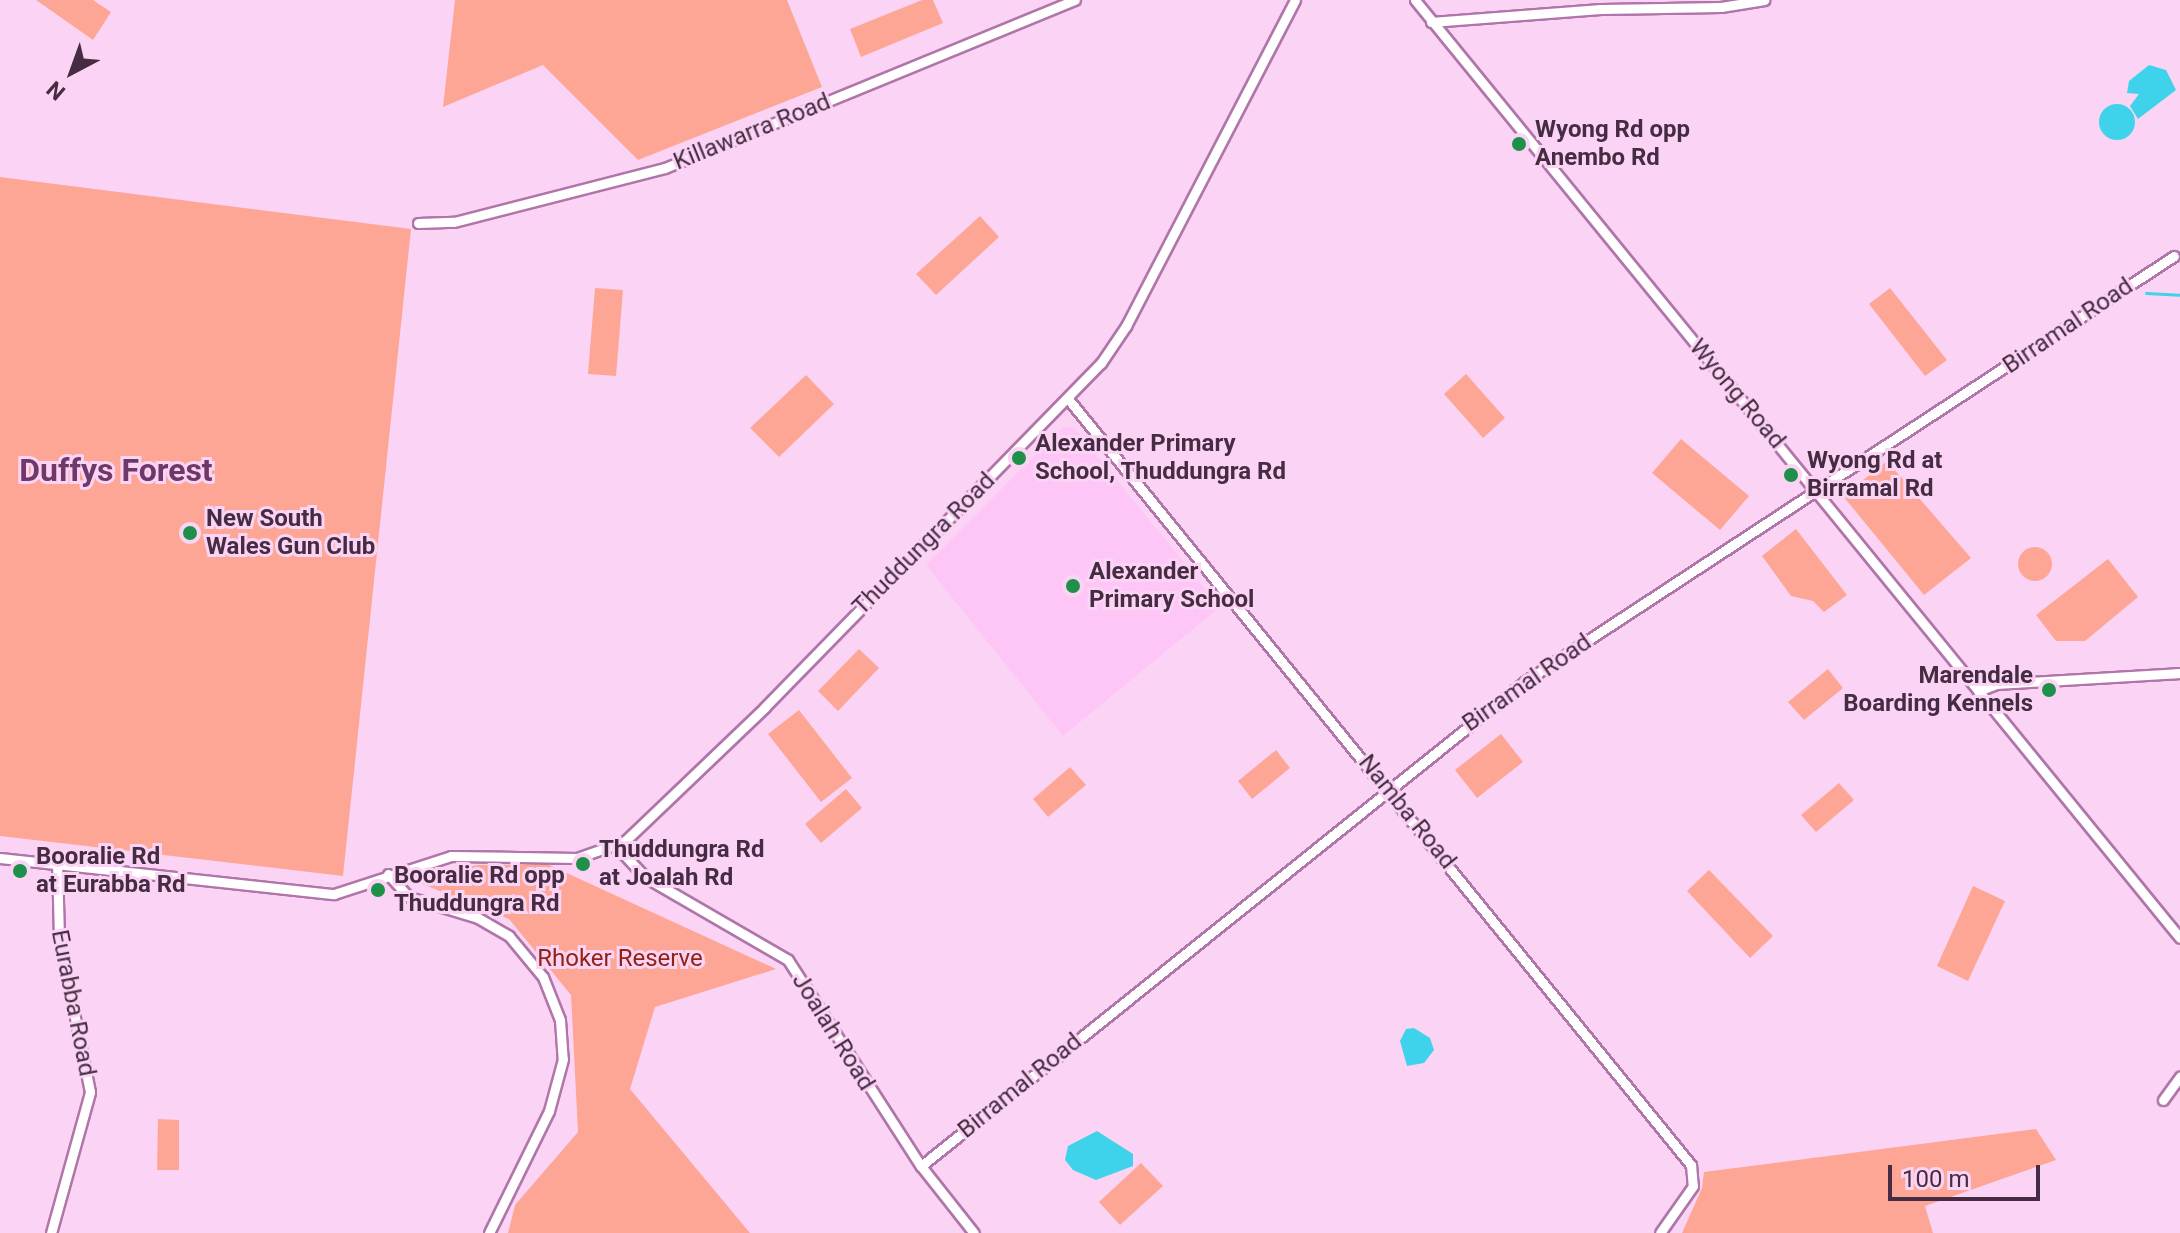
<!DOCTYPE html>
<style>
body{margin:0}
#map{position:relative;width:2180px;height:1233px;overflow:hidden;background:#fbd4f5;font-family:Roboto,sans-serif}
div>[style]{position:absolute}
.built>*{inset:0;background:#fec6f7}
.green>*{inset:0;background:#fea695}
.round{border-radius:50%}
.water>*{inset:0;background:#3ed3eb}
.stream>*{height:3px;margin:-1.5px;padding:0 1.5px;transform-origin:1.5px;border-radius:1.5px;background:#3ed3eb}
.roads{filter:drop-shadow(2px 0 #b075a9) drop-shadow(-2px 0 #b075a9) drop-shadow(0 2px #b075a9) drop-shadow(0 -2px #b075a9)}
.minor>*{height:9px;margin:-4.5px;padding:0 4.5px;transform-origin:4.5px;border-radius:4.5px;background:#fff}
.dots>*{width:22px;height:22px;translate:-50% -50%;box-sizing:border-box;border:4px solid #fbd4f5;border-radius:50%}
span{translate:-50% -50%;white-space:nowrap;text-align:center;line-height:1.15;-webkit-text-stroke:6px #fbd4f5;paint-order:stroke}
.poi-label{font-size:24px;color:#452c42;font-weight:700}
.left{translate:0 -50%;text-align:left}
.right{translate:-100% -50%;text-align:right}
.street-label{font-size:24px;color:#452c42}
.park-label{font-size:24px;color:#912315}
.district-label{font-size:32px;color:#6e3869;font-weight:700}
.north{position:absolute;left:32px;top:32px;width:80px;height:80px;-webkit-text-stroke:6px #fbd4f5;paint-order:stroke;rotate:221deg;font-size:22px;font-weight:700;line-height:32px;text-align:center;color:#452c42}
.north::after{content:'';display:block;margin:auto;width:28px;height:36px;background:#452c42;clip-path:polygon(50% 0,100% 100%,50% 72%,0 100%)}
.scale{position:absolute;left:1888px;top:1165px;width:152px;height:36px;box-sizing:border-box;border:4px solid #452c42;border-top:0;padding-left:10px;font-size:24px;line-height:28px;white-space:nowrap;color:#452c42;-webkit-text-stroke:6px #fbd4f5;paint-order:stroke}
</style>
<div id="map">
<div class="built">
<i style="clip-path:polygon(1063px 427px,1075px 428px,1220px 607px,1063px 736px,926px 565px)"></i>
</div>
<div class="green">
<i style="clip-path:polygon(36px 0,93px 0,111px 12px,93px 40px)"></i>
<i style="clip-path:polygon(455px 0,787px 0,822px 87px,638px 160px,543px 65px,443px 107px)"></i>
<i style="clip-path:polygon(922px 0,933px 0,943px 23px,861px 57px,850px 29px)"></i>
<i style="clip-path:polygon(0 177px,411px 229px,343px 876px,0 836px)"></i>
<i style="clip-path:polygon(980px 216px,999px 237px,936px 295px,916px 274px)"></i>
<i style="clip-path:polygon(595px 288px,623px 290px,616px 376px,588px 374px)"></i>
<i style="clip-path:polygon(1890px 288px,1947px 360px,1925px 376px,1869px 304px)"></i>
<i style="clip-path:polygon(1466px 374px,1505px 418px,1483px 438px,1444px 394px)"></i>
<i style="clip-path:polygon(806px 375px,834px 404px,779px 457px,750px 428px)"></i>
<i style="clip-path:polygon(1681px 439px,1749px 496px,1720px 530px,1652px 473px)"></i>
<i style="clip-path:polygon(1887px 461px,1971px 558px,1924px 595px,1843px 496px)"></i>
<i style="clip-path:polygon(1796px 529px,1847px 595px,1824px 612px,1813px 601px,1791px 596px,1762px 556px)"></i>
<i class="round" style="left:2018px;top:547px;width:34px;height:34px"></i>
<i style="clip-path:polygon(2108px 559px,2138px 597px,2085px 641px,2056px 641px,2036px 615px)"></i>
<i style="clip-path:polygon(859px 649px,879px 668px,838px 711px,818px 691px)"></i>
<i style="clip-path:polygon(1828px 669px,1843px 688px,1804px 720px,1788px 702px)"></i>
<i style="clip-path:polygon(799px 710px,852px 778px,821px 802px,768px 734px)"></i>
<i style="clip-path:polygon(1501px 734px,1523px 762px,1477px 798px,1455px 770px)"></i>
<i style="clip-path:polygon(1276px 750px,1290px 768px,1252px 799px,1238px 781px)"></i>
<i style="clip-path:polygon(1070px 767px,1086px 785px,1048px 817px,1033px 799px)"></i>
<i style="clip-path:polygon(1839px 783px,1854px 800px,1816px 832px,1801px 815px)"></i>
<i style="clip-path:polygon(846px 789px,862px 808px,821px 843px,805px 824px)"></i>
<i style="clip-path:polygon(547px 864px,776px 969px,655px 1007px,630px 1089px,750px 1233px,508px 1233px,515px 1205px,578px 1132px,571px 995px,509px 919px,410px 879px,478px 865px)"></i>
<i style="clip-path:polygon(1709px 870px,1773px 936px,1750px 958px,1687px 891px)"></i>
<i style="clip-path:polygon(1973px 886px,2005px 901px,1968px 981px,1937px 966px)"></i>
<i style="clip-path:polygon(158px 1119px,179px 1120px,179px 1170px,157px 1170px)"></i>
<i style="clip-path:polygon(2036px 1129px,2056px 1160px,1925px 1206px,1933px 1233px,1682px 1233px,1702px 1188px,1704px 1172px)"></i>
<i style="clip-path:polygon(1141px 1163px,1163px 1186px,1120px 1225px,1099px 1202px)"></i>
</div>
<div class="water">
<i style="clip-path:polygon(2149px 65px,2166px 70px,2176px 90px,2138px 119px,2130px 106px,2139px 94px,2127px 93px,2129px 81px)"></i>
<i class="round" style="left:2099px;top:104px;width:36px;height:36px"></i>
<i style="clip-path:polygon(1414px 1028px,1430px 1038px,1434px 1050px,1424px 1063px,1407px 1066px,1400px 1041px,1406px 1029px)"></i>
<i style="clip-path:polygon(1097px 1131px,1133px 1154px,1133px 1166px,1096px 1180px,1073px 1170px,1065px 1160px,1068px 1146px)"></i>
</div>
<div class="stream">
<i style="left:2146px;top:293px;width:34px;rotate:3deg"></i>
</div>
<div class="roads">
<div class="minor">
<i style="left:1415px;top:0;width:1210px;rotate:50.8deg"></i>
<i style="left:1431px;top:22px;width:170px;rotate:-4.4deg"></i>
<i style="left:1601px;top:9px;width:120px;rotate:-1deg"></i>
<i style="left:1721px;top:7px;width:44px;rotate:-9.2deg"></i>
<i style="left:418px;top:223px;width:36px;rotate:-2deg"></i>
<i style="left:454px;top:222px;width:218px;rotate:-14.4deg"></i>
<i style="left:665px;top:168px;width:443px;rotate:-22.3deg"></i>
<i style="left:1069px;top:400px;width:986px;rotate:50.89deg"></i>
<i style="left:1691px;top:1165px;width:21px;rotate:85deg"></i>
<i style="left:1693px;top:1186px;width:57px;rotate:125.1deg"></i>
<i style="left:1978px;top:691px;width:19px;rotate:-21deg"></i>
<i style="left:1996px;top:684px;width:184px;rotate:-3.4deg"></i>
<i style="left:616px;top:846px;width:42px;rotate:46.9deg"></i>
<i style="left:645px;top:877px;width:165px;rotate:30.1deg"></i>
<i style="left:788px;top:960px;width:245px;rotate:57.2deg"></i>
<i style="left:921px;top:1166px;width:85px;rotate:51.7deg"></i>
<i style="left:0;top:858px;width:336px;rotate:6.2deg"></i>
<i style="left:334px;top:894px;width:123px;rotate:-18deg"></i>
<i style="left:451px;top:856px;width:126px;rotate:0.9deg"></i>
<i style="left:577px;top:858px;width:51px;rotate:-19.5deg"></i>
<i style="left:625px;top:841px;width:194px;rotate:-43.7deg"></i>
<i style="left:765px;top:707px;width:481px;rotate:-45.7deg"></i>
<i style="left:1101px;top:363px;width:45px;rotate:-56deg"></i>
<i style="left:1126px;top:326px;width:367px;rotate:-62.6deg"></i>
<i style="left:388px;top:874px;width:31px;rotate:48deg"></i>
<i style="left:409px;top:897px;width:72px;rotate:16.9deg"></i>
<i style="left:478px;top:918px;width:36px;rotate:30deg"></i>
<i style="left:509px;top:936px;width:53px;rotate:50.3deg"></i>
<i style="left:543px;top:977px;width:46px;rotate:68.4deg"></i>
<i style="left:560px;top:1020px;width:39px;rotate:86deg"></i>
<i style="left:563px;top:1059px;width:54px;rotate:105.1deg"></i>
<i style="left:549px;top:1111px;width:136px;rotate:116.2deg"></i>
<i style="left:2163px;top:1100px;width:29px;rotate:-54deg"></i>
<i style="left:921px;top:1166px;width:773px;rotate:-38.75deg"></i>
<i style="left:1524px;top:682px;width:777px;rotate:-33.24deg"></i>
<i style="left:51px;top:1233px;width:146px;rotate:-74.5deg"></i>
<i style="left:90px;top:1092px;width:157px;rotate:-101.4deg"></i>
<i style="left:59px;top:938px;width:74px;rotate:-91.5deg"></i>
</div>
</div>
<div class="dots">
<i style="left:1519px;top:144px;background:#1e904a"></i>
<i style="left:1019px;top:458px;background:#1e904a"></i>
<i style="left:1791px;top:475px;background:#1e904a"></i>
<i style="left:190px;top:533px;background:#1e904a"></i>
<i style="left:1073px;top:586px;background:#1e904a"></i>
<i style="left:2049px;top:690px;background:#1e904a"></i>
<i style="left:583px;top:864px;background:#1e904a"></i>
<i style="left:20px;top:871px;background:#1e904a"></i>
<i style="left:378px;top:890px;background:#1e904a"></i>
</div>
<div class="poi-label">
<span class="left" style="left:1535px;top:144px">Wyong Rd opp<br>Anembo Rd</span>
<span class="left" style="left:1035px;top:458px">Alexander Primary<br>School, Thuddungra Rd</span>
<span class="left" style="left:1807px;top:475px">Wyong Rd at<br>Birramal Rd</span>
<span class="left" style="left:206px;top:533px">New South<br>Wales Gun Club</span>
<span class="left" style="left:1089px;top:586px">Alexander<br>Primary School</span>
<span class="right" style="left:2033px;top:690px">Marendale<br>Boarding Kennels</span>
<span class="left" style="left:599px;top:864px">Thuddungra Rd<br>at Joalah Rd</span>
<span class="left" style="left:36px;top:871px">Booralie Rd<br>at Eurabba Rd</span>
<span class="left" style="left:394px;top:890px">Booralie Rd opp<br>Thuddungra Rd</span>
</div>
<div class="street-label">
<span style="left:752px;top:132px;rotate:-22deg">Killawarra Road</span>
<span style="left:2068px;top:326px;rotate:-34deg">Birramal Road</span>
<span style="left:1737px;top:394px;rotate:50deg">Wyong Road</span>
<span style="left:924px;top:544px;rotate:-45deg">Thuddungra Road</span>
<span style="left:1527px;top:683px;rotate:-35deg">Birramal Road</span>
<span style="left:1407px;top:812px;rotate:51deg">Namba Road</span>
<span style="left:73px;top:1003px;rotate:79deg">Eurabba Road</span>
<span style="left:833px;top:1032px;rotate:58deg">Joalah Road</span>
<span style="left:1020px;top:1086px;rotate:-39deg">Birramal Road</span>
</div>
<div class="park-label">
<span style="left:620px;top:959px">Rhoker Reserve</span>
</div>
<div class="district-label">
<span style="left:116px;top:470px">Duffys Forest</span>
</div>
<div class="north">N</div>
<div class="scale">100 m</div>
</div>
